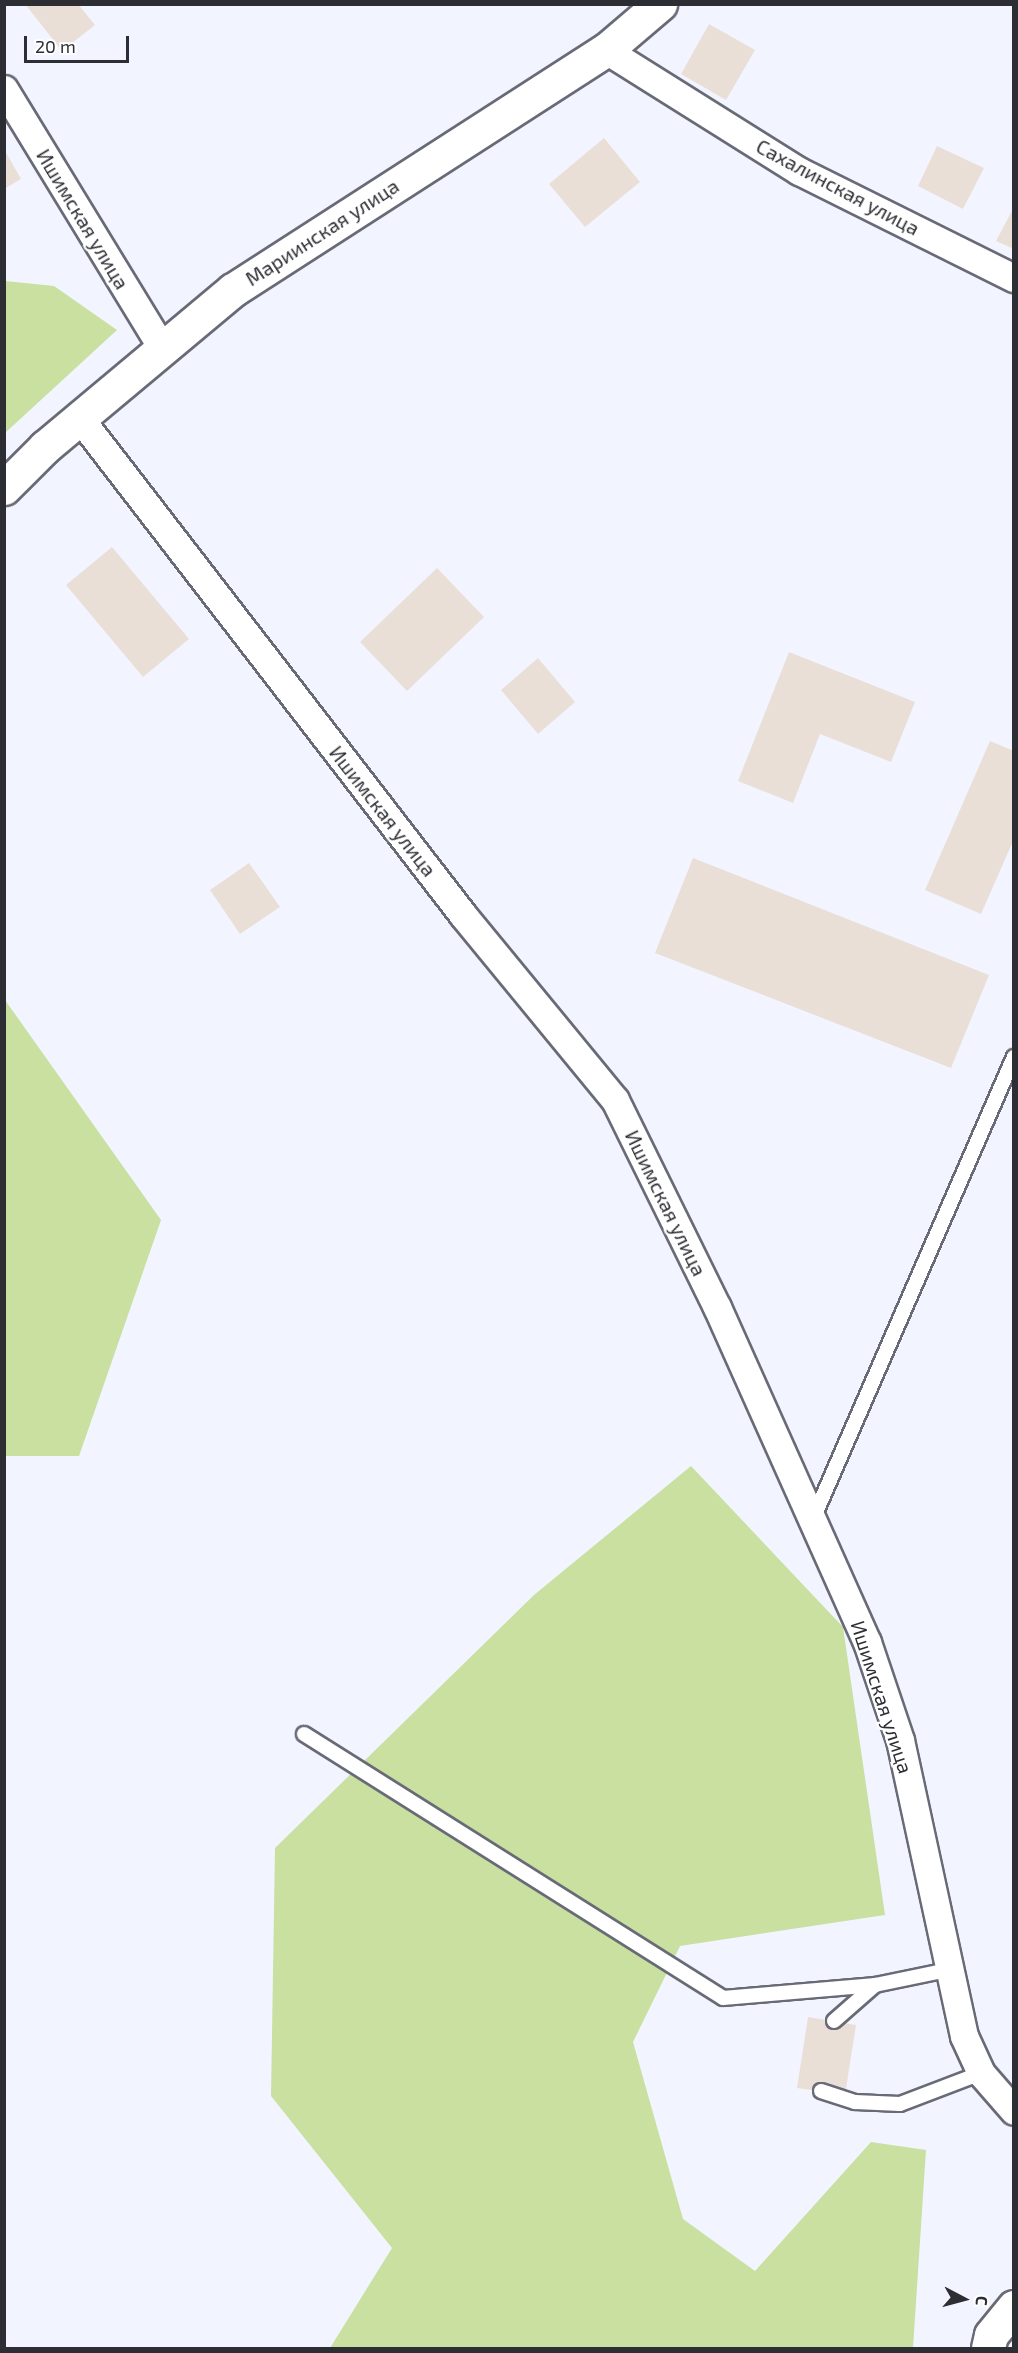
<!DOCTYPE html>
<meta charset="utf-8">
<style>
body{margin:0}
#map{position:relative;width:1018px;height:2353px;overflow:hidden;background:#f2f5ff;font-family:"Exo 2",sans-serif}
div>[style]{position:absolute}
.green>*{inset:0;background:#c9e0a0}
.building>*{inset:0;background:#eadfd7}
.roads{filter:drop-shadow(2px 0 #686b76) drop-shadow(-2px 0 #686b76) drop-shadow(0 2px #686b76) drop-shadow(0 -2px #686b76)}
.lane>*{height:14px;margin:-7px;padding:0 7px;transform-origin:7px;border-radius:7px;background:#fff}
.street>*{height:27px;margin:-13.5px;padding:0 13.5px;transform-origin:13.5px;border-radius:13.5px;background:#fff}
.secondary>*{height:33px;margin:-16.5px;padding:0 16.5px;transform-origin:16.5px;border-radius:16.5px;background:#fff}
span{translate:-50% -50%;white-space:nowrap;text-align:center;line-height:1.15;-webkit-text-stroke:4.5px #fff;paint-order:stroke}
.street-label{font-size:20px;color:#2d2e33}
.frame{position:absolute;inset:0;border:6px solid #2d2e33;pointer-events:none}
.north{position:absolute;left:934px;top:2269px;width:60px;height:60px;-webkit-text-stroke:4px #fff;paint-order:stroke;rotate:96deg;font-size:16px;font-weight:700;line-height:24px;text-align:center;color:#2d2e33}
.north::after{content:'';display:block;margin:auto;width:21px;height:27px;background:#2d2e33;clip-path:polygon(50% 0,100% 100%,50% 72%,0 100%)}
.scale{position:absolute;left:24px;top:36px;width:105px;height:27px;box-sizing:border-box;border:3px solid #2d2e33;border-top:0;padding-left:8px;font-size:18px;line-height:21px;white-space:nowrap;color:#2d2e33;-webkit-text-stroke:4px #fff;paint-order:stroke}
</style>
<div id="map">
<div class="green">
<i style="clip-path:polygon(5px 281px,54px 286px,117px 330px,5px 433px)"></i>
<i style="clip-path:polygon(5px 1000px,161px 1220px,79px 1456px,5px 1456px)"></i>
<i style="clip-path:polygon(691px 1466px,843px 1627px,885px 1915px,680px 1946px,633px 2042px,683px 2219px,755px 2271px,871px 2142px,926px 2150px,913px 2348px,330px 2348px,392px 2248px,271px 2096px,275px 1848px,534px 1595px)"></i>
</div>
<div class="building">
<i style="clip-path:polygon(25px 4px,78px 4px,95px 25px,62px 51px)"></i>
<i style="clip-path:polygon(709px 24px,755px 50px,726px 100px,681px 74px)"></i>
<i style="clip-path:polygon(604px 138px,640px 182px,585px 227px,549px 184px)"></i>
<i style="clip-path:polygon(937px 146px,984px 168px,963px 209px,918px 186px)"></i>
<i style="clip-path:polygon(4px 149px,21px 179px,4px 189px)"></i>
<i style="clip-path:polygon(1014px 207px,1014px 249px,996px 241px)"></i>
<i style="clip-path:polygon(112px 547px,189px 639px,143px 677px,66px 585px)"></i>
<i style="clip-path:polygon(437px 568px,484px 617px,407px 691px,360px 642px)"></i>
<i style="clip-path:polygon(789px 652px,915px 702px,891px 762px,820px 734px,793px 803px,738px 781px)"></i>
<i style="clip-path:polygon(538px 658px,575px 702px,538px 734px,501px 690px)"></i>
<i style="clip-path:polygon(990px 741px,1014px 751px,1014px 839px,981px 914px,925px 890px)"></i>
<i style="clip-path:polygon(693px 858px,989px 975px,951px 1068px,655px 953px)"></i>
<i style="clip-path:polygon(249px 863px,280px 907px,240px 934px,210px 890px)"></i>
<i style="clip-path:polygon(808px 2017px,856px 2025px,845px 2095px,797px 2088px)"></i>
</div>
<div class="roads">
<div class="lane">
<i style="left:813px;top:1519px;width:504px;rotate:-66.49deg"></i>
<i style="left:304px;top:1734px;width:495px;rotate:32.2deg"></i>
<i style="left:723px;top:1998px;width:153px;rotate:-4.9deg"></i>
<i style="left:834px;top:2021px;width:55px;rotate:-41.3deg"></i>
<i style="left:875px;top:1985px;width:79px;rotate:-11.7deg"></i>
<i style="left:821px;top:2091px;width:36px;rotate:18deg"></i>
<i style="left:855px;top:2102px;width:45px;rotate:2.5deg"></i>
<i style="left:900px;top:2104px;width:87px;rotate:-20.9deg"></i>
</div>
<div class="street">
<i style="left:606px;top:50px;width:228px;rotate:32.1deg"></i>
<i style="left:799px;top:171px;width:240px;rotate:26.5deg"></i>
<i style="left:4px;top:89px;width:303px;rotate:58.6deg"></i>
<i style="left:81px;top:420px;width:625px;rotate:52.34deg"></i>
<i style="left:463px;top:915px;width:239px;rotate:50.6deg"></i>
<i style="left:615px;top:1100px;width:231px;rotate:63.8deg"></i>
<i style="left:717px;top:1307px;width:367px;rotate:65.9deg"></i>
<i style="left:867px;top:1642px;width:103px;rotate:71.4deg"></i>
<i style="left:900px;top:1740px;width:303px;rotate:77.8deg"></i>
<i style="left:964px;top:2036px;width:41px;rotate:65.3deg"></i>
<i style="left:981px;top:2073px;width:50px;rotate:49deg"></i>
</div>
<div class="secondary">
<i style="left:4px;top:488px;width:58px;rotate:-45deg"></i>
<i style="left:45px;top:447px;width:245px;rotate:-39.9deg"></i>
<i style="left:233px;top:290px;width:444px;rotate:-32.8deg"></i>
<i style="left:606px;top:50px;width:71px;rotate:-40.4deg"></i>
<i style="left:988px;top:2348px;width:13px;rotate:-77deg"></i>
<i style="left:991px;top:2335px;width:36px;rotate:-51deg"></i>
</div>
</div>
<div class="street-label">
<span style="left:838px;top:187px;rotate:28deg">Сахалинская улица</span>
<span style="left:83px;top:219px;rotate:59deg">Ишимская улица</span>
<span style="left:322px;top:232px;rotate:-33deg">Мариинская улица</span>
<span style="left:383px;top:811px;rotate:52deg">Ишимская улица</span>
<span style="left:666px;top:1203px;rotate:64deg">Ишимская улица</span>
<span style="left:882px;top:1697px;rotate:72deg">Ишимская улица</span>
</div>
<div class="frame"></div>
<div class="north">С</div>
<div class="scale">20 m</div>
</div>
